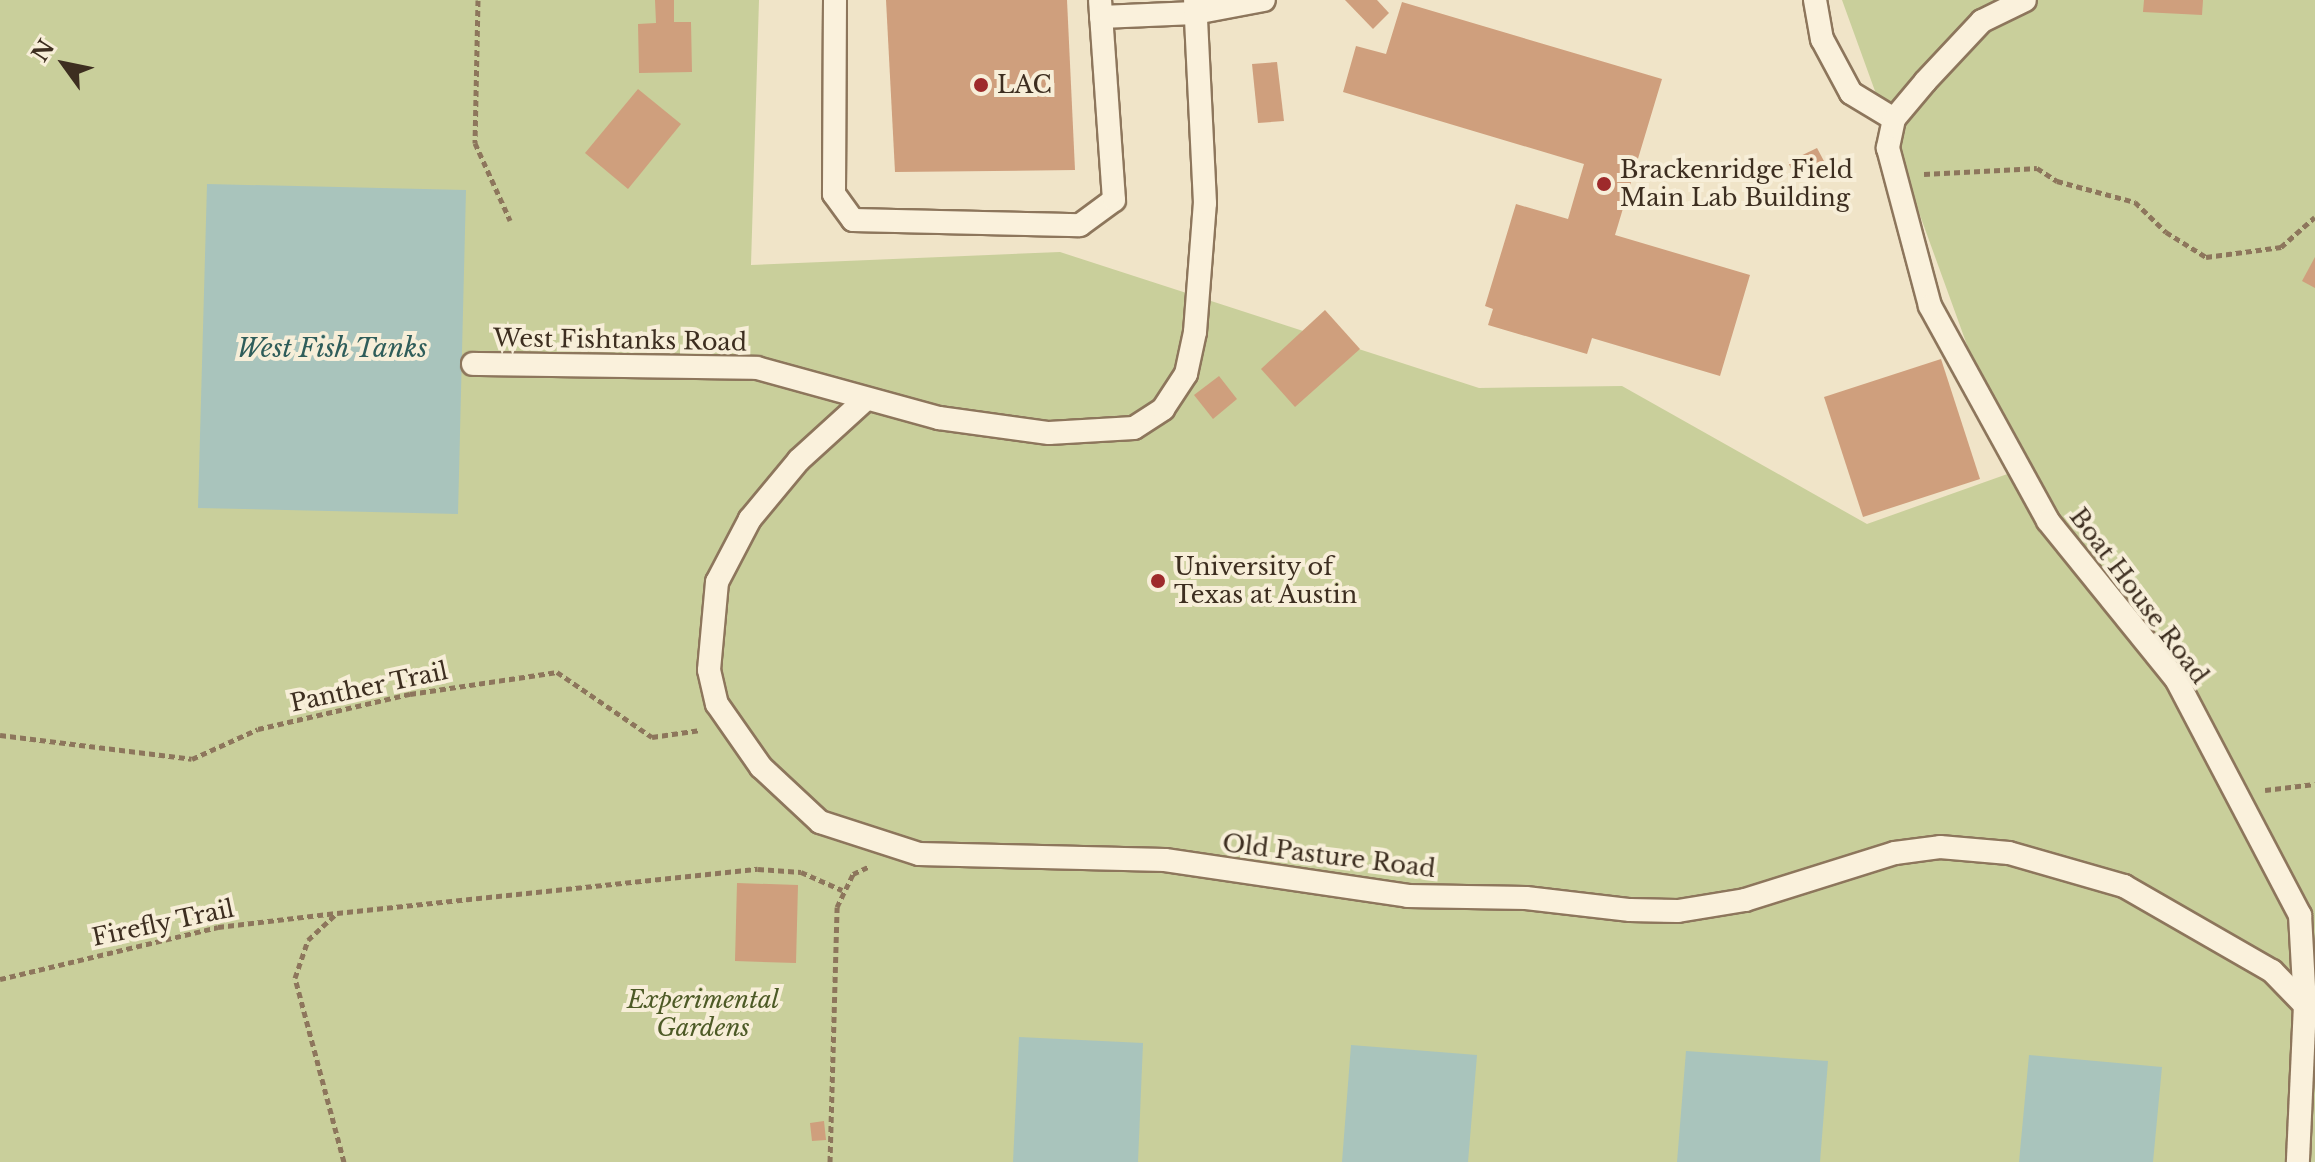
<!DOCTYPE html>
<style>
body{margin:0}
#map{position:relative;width:2315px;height:1162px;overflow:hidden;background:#f0e4c8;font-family:"Libre Baskerville",serif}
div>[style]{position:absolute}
.green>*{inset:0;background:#c9cf9b}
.water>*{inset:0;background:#a9c4bc}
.building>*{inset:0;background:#cf9f7d}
.path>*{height:5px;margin-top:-2.5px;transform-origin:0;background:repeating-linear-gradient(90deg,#8d765c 0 6px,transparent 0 10px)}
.roads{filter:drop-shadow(2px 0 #8d765c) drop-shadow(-2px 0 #8d765c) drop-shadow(0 2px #8d765c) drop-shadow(0 -2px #8d765c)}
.lane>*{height:22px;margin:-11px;padding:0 11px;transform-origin:11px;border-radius:11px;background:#faf1dc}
.dots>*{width:22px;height:22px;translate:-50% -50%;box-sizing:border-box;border:4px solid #f7eed8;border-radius:50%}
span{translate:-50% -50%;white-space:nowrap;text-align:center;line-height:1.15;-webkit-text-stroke:8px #f7eed8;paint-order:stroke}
.poi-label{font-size:24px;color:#3d2e20}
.left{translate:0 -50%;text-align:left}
.street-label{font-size:24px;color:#3d2e20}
.park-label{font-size:24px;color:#4d5a26;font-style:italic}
.water-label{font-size:26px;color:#2f5d5a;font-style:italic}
.north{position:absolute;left:24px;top:24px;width:80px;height:80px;-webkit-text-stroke:6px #f7eed8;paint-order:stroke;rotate:303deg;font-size:22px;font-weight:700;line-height:32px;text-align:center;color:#3d2e20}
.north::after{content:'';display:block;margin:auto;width:28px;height:36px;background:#3d2e20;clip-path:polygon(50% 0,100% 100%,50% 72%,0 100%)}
</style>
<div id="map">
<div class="green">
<i style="clip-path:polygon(0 0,759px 0,751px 265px,1060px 252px,1479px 388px,1622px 386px,1867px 524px,2013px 472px,1842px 0,2315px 0,2315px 1162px,0 1162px)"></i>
</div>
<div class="water">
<i style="clip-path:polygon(207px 184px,466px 190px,458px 514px,198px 508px)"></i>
<i style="clip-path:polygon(1019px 1037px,1143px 1043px,1138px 1162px,1013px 1162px)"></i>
<i style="clip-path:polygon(1351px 1045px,1477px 1055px,1468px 1162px,1342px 1162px)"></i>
<i style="clip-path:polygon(1686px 1051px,1828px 1061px,1820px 1162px,1677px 1162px)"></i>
<i style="clip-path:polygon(2029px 1055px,2162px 1067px,2153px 1162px,2019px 1162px)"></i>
</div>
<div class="building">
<i style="clip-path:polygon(655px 0,674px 0,674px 22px,691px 22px,692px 72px,639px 73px,638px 24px,656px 23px)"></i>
<i style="clip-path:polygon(886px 0,1067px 0,1075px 170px,895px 172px)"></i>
<i style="clip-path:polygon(1345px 0,1377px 0,1389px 13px,1373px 29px)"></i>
<i style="clip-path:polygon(2144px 0,2203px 0,2202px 15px,2143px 12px)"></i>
<i style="clip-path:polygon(1402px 2px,1662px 79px,1615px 235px,1750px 275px,1720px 376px,1592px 338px,1587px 354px,1488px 325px,1493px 309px,1485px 306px,1516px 204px,1568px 219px,1584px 164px,1343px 92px,1356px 46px,1386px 54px)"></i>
<i style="clip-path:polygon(1277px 62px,1284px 121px,1258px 123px,1252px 64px)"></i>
<i style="clip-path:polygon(638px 89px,681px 124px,628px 189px,585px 153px)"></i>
<i style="clip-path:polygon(1817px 148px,1825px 163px,1795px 178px,1788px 162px)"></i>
<i style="clip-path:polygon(2315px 257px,2315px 288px,2302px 281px)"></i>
<i style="clip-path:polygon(1325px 310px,1360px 349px,1295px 407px,1261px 369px)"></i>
<i style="clip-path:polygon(1941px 359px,1980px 479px,1863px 517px,1824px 397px)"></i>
<i style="clip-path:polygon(1219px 376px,1237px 399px,1213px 419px,1194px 395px)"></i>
<i style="clip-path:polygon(737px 883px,798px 885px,796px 963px,735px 961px)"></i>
<i style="clip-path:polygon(824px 1121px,826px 1140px,812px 1141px,810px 1123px)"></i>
</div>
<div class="path">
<i style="left:478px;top:0;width:143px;rotate:91.2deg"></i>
<i style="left:475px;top:143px;width:85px;rotate:65.6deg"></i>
<i style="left:1924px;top:174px;width:113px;rotate:-3deg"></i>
<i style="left:2037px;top:168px;width:24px;rotate:33deg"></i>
<i style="left:2057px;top:181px;width:81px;rotate:15.1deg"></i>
<i style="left:2135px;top:202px;width:43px;rotate:44.1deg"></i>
<i style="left:2166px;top:232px;width:47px;rotate:32deg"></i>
<i style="left:2206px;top:257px;width:76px;rotate:-7.6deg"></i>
<i style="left:2281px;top:247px;width:45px;rotate:-41.4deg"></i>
<i style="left:0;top:735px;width:193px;rotate:7.1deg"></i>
<i style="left:192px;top:759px;width:72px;rotate:-24.4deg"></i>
<i style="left:258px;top:729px;width:156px;rotate:-13deg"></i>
<i style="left:410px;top:694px;width:149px;rotate:-8.5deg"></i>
<i style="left:557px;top:672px;width:115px;rotate:34.4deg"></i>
<i style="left:652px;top:737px;width:49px;rotate:-8.3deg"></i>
<i style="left:2265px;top:790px;width:50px;rotate:-6.8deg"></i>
<i style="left:0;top:979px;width:224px;rotate:-13.4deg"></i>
<i style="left:218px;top:927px;width:119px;rotate:-6.8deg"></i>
<i style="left:344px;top:1162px;width:190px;rotate:-104.9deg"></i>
<i style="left:295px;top:978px;width:40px;rotate:-71.1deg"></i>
<i style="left:308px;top:940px;width:40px;rotate:-43deg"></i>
<i style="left:337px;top:913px;width:423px;rotate:-6deg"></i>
<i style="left:758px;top:869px;width:43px;rotate:4deg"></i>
<i style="left:801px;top:872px;width:45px;rotate:23.7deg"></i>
<i style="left:830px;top:1162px;width:255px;rotate:-88.4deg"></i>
<i style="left:837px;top:907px;width:37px;rotate:-64deg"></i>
<i style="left:853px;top:874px;width:17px;rotate:-25deg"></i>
</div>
<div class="roads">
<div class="lane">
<i style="left:835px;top:0;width:194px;rotate:90.3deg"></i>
<i style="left:834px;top:194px;width:32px;rotate:54deg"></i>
<i style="left:853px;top:220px;width:227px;rotate:1.3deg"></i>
<i style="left:1080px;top:225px;width:42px;rotate:-36.3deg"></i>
<i style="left:1114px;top:200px;width:200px;rotate:-94deg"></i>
<i style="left:1815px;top:0;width:40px;rotate:80deg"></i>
<i style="left:1822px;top:39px;width:61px;rotate:61.8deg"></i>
<i style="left:1851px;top:93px;width:50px;rotate:31.2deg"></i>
<i style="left:2025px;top:0;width:48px;rotate:154deg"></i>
<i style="left:1982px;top:21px;width:83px;rotate:133.1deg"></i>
<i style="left:1925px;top:82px;width:48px;rotate:130deg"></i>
<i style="left:1894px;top:119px;width:30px;rotate:102deg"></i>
<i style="left:1888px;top:148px;width:163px;rotate:75.1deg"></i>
<i style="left:1930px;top:306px;width:245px;rotate:61.2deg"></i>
<i style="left:2048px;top:521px;width:203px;rotate:51deg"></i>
<i style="left:2176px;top:679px;width:267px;rotate:62.3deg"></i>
<i style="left:2300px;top:915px;width:90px;rotate:86.8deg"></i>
<i style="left:2305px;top:1005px;width:157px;rotate:92.6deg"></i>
<i style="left:1101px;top:17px;width:94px;rotate:-2.4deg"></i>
<i style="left:1195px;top:13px;width:70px;rotate:-10.7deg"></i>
<i style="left:473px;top:364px;width:284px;rotate:0.8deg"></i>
<i style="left:757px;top:368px;width:189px;rotate:15.4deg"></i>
<i style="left:939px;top:418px;width:111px;rotate:7.8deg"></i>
<i style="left:1049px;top:433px;width:85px;rotate:-3.4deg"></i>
<i style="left:1134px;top:428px;width:35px;rotate:-33deg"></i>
<i style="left:1163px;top:409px;width:42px;rotate:-56.7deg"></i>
<i style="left:1186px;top:374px;width:43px;rotate:-77.9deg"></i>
<i style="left:1195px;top:332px;width:129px;rotate:-85.6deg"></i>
<i style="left:1205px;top:203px;width:203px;rotate:-92.8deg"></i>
<i style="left:866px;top:399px;width:91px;rotate:137.7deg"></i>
<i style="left:799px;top:460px;width:77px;rotate:129.7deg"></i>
<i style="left:750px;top:519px;width:71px;rotate:117.6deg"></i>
<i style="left:717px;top:582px;width:88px;rotate:95.2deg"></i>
<i style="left:709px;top:670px;width:35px;rotate:77deg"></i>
<i style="left:717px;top:704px;width:77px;rotate:55.1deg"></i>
<i style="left:761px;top:767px;width:81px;rotate:43deg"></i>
<i style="left:820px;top:822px;width:104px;rotate:17.9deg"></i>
<i style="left:919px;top:854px;width:246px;rotate:1.4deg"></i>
<i style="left:1165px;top:860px;width:246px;rotate:8.4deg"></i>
<i style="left:1408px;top:896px;width:118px;rotate:1deg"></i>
<i style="left:1526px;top:898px;width:105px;rotate:6.6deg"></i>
<i style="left:1630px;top:910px;width:48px;rotate:1.2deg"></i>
<i style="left:1678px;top:911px;width:68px;rotate:-9.3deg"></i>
<i style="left:1745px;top:900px;width:157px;rotate:-17.4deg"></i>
<i style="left:1895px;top:853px;width:45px;rotate:-7.6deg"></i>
<i style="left:1940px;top:847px;width:69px;rotate:5deg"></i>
<i style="left:2009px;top:853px;width:120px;rotate:16deg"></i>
<i style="left:2124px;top:886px;width:171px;rotate:29.9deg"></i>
<i style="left:2272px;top:971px;width:47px;rotate:45.9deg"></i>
</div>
</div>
<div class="dots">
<i style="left:981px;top:85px;background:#9e2a2b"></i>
<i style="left:1604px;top:184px;background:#9e2a2b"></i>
<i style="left:1158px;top:581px;background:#9e2a2b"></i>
</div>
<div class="poi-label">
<span class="left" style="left:997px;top:85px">LAC</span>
<span class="left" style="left:1620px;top:184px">Brackenridge Field<br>Main Lab Building</span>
<span class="left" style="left:1174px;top:581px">University of<br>Texas at Austin</span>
</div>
<div class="street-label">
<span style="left:620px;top:340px;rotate:1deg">West Fishtanks Road</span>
<span style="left:2139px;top:596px;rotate:53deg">Boat House Road</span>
<span style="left:369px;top:687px;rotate:-12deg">Panther Trail</span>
<span style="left:1329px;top:856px;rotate:7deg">Old Pasture Road</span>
<span style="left:163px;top:923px;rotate:-12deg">Firefly Trail</span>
</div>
<div class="park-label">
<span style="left:703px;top:1014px">Experimental<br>Gardens</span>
</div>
<div class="water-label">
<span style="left:332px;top:349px">West Fish Tanks</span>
</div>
<div class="north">N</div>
</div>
